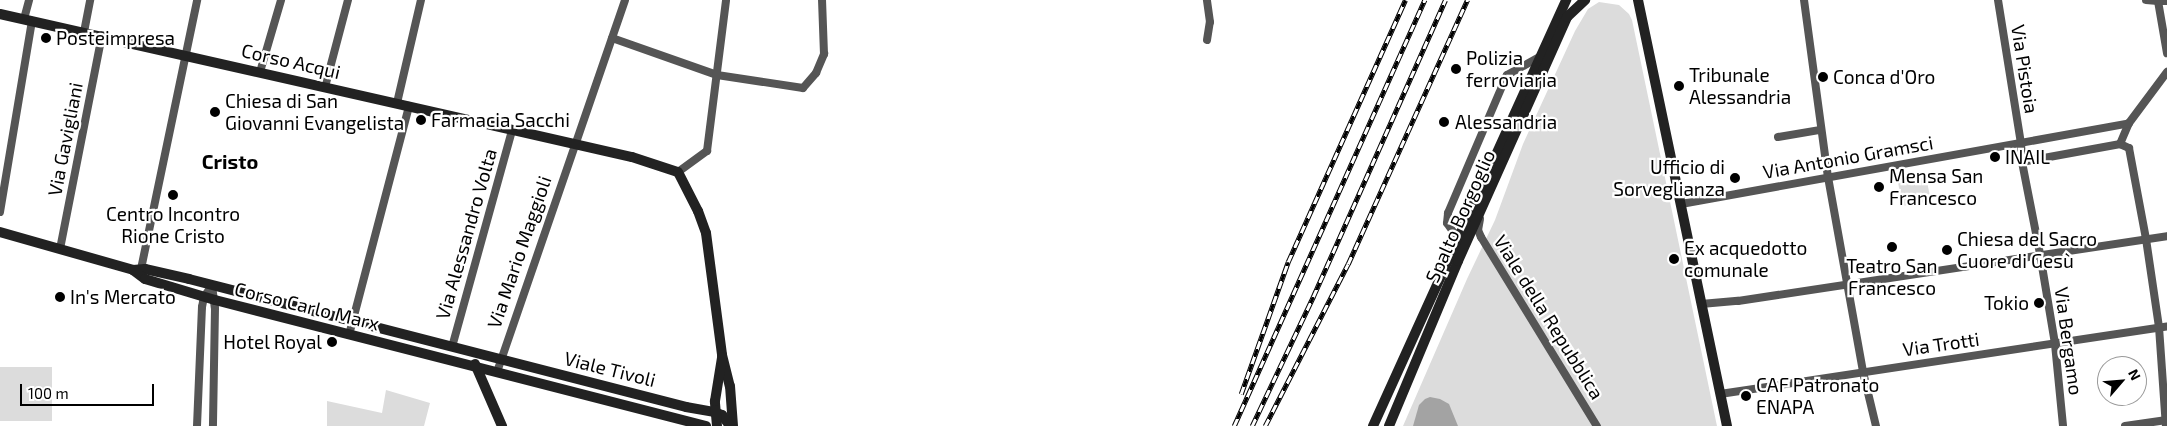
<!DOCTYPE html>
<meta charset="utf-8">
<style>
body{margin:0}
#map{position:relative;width:2167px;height:426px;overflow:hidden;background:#fff;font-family:"Exo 2",sans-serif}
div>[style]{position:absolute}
.green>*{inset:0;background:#dcdcdc}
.water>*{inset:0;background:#a3a3a3}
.street>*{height:8px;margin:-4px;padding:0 4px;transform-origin:4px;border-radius:4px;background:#555}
.secondary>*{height:10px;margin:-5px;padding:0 5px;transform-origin:5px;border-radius:5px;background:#222}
.rail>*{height:4.5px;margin-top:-2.25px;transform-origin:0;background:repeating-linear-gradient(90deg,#fff 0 8px,#000 0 16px);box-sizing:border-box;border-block:1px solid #000}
.dots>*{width:14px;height:14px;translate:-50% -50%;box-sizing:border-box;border:2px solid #fff;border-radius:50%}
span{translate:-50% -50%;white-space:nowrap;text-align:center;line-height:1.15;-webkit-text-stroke:4.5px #fff;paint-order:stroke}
.poi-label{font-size:19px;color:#000}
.left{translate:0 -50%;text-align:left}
.right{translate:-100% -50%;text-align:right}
.street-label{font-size:19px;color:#000}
.neighbourhood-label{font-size:20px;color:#000;font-weight:700}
.north{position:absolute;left:2097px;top:356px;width:50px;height:50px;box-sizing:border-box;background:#fff;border:1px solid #999;border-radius:50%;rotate:63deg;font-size:14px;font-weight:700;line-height:20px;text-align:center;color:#000}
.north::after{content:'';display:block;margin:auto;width:18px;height:22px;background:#000;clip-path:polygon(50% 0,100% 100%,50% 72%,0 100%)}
.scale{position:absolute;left:20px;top:384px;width:134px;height:22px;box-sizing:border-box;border:2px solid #000;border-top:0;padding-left:6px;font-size:15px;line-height:18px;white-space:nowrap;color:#000;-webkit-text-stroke:4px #fff;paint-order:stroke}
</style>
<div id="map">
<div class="green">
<i style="clip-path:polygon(1599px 2px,1619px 5px,1629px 14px,1632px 20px,1717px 426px,1403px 426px,1467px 279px,1495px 220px,1523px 144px,1575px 31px,1588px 9px)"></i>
<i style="clip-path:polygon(1926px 177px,1931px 201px,1902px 206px,1898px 182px)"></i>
<i style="clip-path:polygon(0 367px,52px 367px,52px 421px,0 421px)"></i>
<i style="clip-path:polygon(386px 390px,430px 403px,424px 426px,327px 426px,327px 401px,382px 413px)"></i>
</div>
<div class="water">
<i style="clip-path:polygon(1430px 397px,1440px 399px,1449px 404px,1458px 426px,1413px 426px,1419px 405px,1425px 399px)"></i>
</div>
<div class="street">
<i style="left:1804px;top:0;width:179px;rotate:82.3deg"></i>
<i style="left:1828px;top:177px;width:198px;rotate:79.8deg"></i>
<i style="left:1863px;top:372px;width:56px;rotate:76.5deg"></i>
<i style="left:1998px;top:0;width:145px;rotate:80.9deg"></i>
<i style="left:2021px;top:143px;width:19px;rotate:87deg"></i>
<i style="left:2022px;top:162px;width:94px;rotate:78.9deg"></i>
<i style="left:2040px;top:254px;width:91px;rotate:80.5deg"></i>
<i style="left:2055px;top:344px;width:82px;rotate:84.4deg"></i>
<i style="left:2146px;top:0;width:12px;rotate:5deg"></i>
<i style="left:2167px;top:1px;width:9px;rotate:180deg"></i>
<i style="left:2158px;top:1px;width:53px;rotate:80.2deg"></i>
<i style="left:24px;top:19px;width:20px;rotate:-75deg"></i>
<i style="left:84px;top:32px;width:33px;rotate:-79deg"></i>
<i style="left:612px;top:38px;width:111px;rotate:19.4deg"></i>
<i style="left:717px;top:75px;width:87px;rotate:8.6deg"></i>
<i style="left:803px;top:88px;width:20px;rotate:-49deg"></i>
<i style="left:816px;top:73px;width:21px;rotate:-67deg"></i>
<i style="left:824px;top:54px;width:54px;rotate:-92.1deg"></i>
<i style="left:1207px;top:40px;width:18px;rotate:-81deg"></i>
<i style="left:1210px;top:22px;width:22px;rotate:-98deg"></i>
<i style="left:260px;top:72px;width:75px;rotate:-73.7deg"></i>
<i style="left:325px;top:87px;width:90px;rotate:-75.2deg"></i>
<i style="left:397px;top:103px;width:106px;rotate:-76.9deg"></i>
<i style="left:1778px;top:137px;width:43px;rotate:-9.5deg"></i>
<i style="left:2120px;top:144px;width:10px;rotate:24deg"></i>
<i style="left:2129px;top:148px;width:93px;rotate:79.4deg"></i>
<i style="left:2146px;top:239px;width:89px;rotate:81.6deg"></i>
<i style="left:2159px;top:327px;width:99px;rotate:86deg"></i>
<i style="left:2120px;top:144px;width:23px;rotate:-67deg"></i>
<i style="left:2129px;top:123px;width:64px;rotate:-53.3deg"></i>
<i style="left:2022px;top:162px;width:100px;rotate:-10.4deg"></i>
<i style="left:678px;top:172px;width:36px;rotate:-36deg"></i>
<i style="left:707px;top:151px;width:152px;rotate:-82.8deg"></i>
<i style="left:1681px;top:204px;width:455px;rotate:-10.2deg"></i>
<i style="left:0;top:212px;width:194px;rotate:-80.5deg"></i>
<i style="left:1480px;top:219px;width:11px;rotate:100deg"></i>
<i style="left:1478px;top:230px;width:8px;rotate:67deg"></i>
<i style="left:1481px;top:237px;width:222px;rotate:58.5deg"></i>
<i style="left:1455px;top:244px;width:11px;rotate:-95deg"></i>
<i style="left:1454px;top:233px;width:12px;rotate:-125deg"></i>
<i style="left:1447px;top:223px;width:10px;rotate:-84deg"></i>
<i style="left:1448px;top:213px;width:150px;rotate:-66.9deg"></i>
<i style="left:1507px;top:75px;width:37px;rotate:-29deg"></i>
<i style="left:60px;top:249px;width:218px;rotate:-78.9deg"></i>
<i style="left:141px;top:269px;width:275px;rotate:-78.2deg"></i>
<i style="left:212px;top:285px;width:23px;rotate:83deg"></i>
<i style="left:215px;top:308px;width:118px;rotate:91deg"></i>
<i style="left:1701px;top:304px;width:37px;rotate:-5deg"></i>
<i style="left:1738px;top:301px;width:434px;rotate:-8.6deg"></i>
<i style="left:349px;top:335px;width:237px;rotate:-75.3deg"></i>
<i style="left:452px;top:347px;width:225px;rotate:-74.5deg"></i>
<i style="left:497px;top:372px;width:393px;rotate:-71deg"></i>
<i style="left:1720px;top:394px;width:452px;rotate:-8.6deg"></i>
<i style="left:197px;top:426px;width:119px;rotate:-87.6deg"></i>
<i style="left:202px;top:307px;width:10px;rotate:-79deg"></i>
<i style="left:204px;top:297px;width:14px;rotate:-56deg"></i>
<i style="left:2125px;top:426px;width:42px;rotate:-8.1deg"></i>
</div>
<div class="secondary">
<i style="left:1638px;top:0;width:435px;rotate:78.2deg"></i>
<i style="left:0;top:14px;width:648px;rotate:12.75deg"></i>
<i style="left:632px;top:157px;width:48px;rotate:18.1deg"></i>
<i style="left:678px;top:172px;width:44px;rotate:62.9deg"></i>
<i style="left:698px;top:211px;width:23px;rotate:70deg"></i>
<i style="left:706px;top:233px;width:123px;rotate:82.5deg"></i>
<i style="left:722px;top:355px;width:32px;rotate:76deg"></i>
<i style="left:730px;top:386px;width:40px;rotate:85.7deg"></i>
<i style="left:0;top:232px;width:138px;rotate:15.9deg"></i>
<i style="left:133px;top:270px;width:12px;rotate:-5deg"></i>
<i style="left:145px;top:269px;width:45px;rotate:12.8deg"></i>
<i style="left:189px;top:279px;width:513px;rotate:14.44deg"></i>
<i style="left:686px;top:407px;width:28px;rotate:10deg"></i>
<i style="left:714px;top:412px;width:9px;rotate:21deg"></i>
<i style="left:722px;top:415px;width:14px;rotate:54deg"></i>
<i style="left:133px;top:270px;width:15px;rotate:37deg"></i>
<i style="left:145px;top:279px;width:73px;rotate:16.7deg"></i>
<i style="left:215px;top:300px;width:507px;rotate:14.39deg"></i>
<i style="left:475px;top:364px;width:68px;rotate:66.5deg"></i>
<i style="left:717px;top:426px;width:25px;rotate:-95deg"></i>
<i style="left:715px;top:401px;width:44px;rotate:-80.8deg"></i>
<i style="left:1373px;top:426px;width:468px;rotate:-65.6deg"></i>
<i style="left:1389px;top:426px;width:179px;rotate:-67.3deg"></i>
<i style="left:1458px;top:261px;width:267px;rotate:-65.9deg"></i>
<i style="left:1567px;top:17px;width:25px;rotate:-43deg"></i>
</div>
<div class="rail">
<i style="left:1241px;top:394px;width:140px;rotate:-70.4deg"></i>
<i style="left:1288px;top:262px;width:287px;rotate:-65.9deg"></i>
<i style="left:1234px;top:426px;width:467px;rotate:-65.9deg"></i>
<i style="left:1252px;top:426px;width:143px;rotate:-64.7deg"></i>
<i style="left:1313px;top:297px;width:325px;rotate:-66deg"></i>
<i style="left:1265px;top:426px;width:182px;rotate:-62.9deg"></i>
<i style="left:1348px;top:264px;width:290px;rotate:-65.7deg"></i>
</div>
<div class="dots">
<i style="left:46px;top:38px;background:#000"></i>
<i style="left:1456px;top:69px;background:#000"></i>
<i style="left:1823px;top:77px;background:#000"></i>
<i style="left:1679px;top:86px;background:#000"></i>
<i style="left:215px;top:112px;background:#000"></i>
<i style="left:421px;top:120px;background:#000"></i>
<i style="left:1444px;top:122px;background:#000"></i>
<i style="left:1995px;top:157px;background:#000"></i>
<i style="left:1735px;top:178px;background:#000"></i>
<i style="left:1879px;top:187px;background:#000"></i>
<i style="left:173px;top:195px;background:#000"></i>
<i style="left:1892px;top:247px;background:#000"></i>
<i style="left:1947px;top:250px;background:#000"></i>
<i style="left:1674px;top:259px;background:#000"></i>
<i style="left:60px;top:297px;background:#000"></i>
<i style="left:2039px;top:303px;background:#000"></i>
<i style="left:332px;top:342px;background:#000"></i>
<i style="left:1746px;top:396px;background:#000"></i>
</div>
<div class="poi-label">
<span class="left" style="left:56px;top:38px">Posteimpresa</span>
<span class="left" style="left:1466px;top:69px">Polizia<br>ferroviaria</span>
<span class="left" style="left:1689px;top:86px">Tribunale<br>Alessandria</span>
<span class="left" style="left:1833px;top:77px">Conca d'Oro</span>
<span class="left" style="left:225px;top:112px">Chiesa di San<br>Giovanni Evangelista</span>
<span class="left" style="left:431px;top:120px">Farmacia Sacchi</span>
<span class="left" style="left:1455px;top:122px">Alessandria</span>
<span class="left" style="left:2005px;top:157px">INAIL</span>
<span class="right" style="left:1725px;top:178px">Ufficio di<br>Sorveglianza</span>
<span class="left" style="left:1889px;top:187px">Mensa San<br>Francesco</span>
<span style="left:173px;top:225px">Centro Incontro<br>Rione Cristo</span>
<span class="left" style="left:1957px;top:250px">Chiesa del Sacro<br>Cuore di Gesù</span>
<span class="left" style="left:1684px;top:259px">Ex acquedotto<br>comunale</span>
<span style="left:1892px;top:277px">Teatro San<br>Francesco</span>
<span class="left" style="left:70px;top:297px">In's Mercato</span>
<span class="right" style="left:2029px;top:303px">Tokio</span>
<span class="right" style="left:322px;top:342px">Hotel Royal</span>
<span class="left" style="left:1756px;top:396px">CAF Patronato<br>ENAPA</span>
</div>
<div class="street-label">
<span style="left:291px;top:61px;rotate:13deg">Corso Acqui</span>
<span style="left:2025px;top:69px;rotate:81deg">Via Pistoia</span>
<span style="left:65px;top:139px;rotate:-79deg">Via Gavigliani</span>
<span style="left:1848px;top:157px;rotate:-10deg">Via Antonio Gramsci</span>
<span style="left:1460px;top:216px;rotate:-66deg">Spalto Borgoglio</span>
<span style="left:466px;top:234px;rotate:-74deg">Via Alessandro Volta</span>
<span style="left:519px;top:252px;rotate:-71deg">Via Mario Maggioli</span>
<span style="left:307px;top:306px;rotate:14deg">Corso Carlo Marx</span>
<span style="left:1549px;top:317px;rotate:58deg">Viale della Repubblica</span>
<span style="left:2069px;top:341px;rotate:82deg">Via Bergamo</span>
<span style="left:1941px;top:344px;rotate:-8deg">Via Trotti</span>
<span style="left:610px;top:369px;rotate:14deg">Viale Tivoli</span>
</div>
<div class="neighbourhood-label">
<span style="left:230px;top:161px">Cristo</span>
</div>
<div class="north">N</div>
<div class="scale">100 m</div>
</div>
